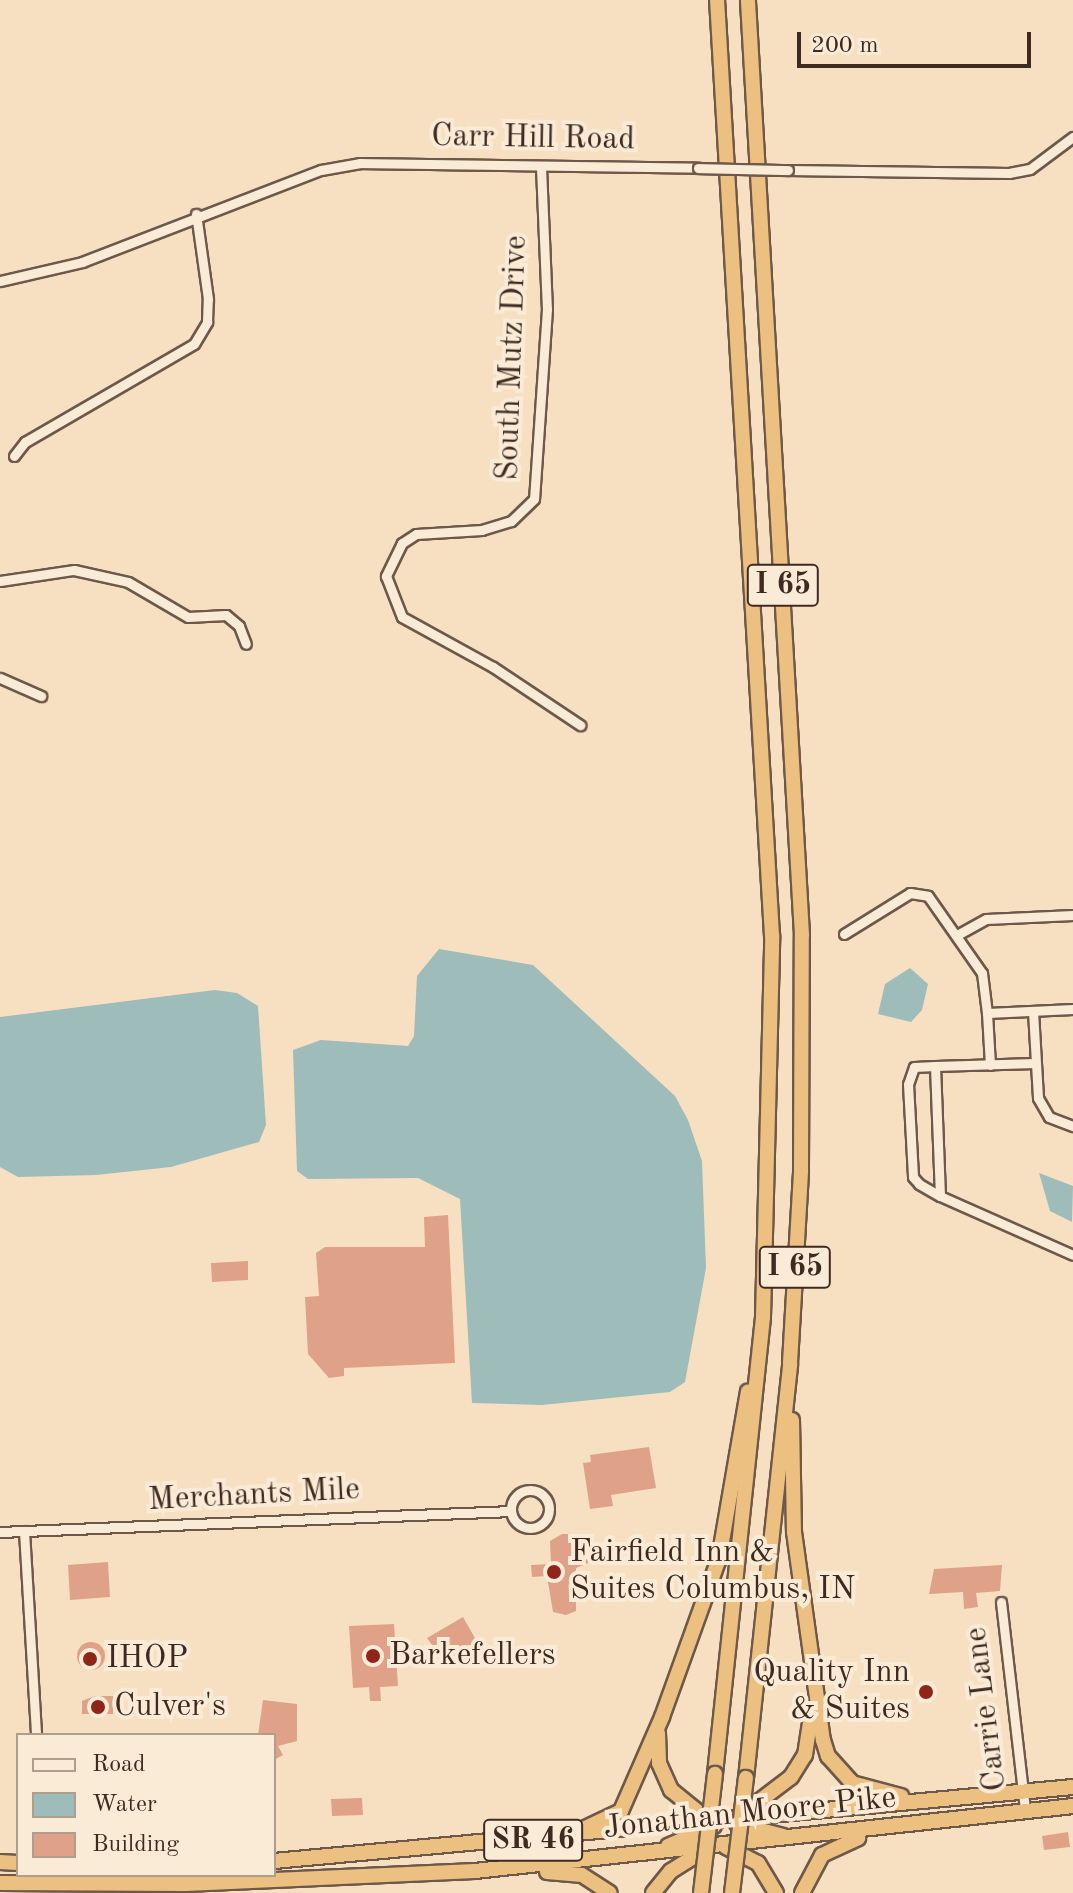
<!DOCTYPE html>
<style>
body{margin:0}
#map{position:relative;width:1073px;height:1893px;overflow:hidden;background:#f7e0c1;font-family:"Old Standard TT",serif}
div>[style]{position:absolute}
.water>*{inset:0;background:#9ebcb9}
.building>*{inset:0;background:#dfa188}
.round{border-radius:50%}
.roads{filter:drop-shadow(2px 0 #6d5849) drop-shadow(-2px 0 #6d5849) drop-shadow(0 2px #6d5849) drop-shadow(0 -2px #6d5849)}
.minor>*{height:9px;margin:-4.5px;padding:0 4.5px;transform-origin:4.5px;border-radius:4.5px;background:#faebd7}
.minor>.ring{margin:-4.5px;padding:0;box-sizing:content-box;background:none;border:9px solid #faebd7;border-radius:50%}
.highway>*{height:14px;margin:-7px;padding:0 7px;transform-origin:7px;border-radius:7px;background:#ecc080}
.bridges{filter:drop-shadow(2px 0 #6d5849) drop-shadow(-2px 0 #6d5849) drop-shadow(0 2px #6d5849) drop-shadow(0 -2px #6d5849)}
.minor-bridge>*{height:9px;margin:-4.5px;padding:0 4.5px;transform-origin:4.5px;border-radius:4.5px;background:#faebd7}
.highway-bridge>*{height:14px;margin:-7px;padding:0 7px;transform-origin:7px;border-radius:7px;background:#ecc080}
.dots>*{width:22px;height:22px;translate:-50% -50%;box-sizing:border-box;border:4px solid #faebd7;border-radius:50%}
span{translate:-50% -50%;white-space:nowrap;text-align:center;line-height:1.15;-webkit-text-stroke:8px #faebd7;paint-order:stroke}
.shield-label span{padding:2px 6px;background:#faebd7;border:2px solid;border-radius:6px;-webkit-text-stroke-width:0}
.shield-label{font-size:30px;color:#3f2a21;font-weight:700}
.street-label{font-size:32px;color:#3f2a21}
.poi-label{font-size:32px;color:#3f2a21}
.left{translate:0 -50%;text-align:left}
.right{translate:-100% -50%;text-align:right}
.legend{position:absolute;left:16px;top:1733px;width:260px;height:144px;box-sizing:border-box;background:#faebd7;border:2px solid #af9e8e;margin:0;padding:10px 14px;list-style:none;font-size:24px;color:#3f2a21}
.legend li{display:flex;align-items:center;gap:16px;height:40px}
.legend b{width:40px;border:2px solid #af9e8e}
.scale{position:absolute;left:797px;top:32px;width:234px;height:36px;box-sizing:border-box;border:4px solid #3f2a21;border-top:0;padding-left:10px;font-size:24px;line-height:28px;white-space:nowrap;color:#3f2a21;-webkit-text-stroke:6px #faebd7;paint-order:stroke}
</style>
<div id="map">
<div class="water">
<i style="clip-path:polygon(439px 949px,533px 965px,675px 1096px,688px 1120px,702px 1161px,706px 1268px,685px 1382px,670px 1392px,542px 1405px,472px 1403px,460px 1199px,418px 1178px,308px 1179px,297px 1171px,293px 1050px,321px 1040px,408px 1046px,414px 1036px,417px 976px)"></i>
<i style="clip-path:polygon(910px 968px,928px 984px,922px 1010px,911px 1022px,878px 1014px,885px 984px)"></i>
<i style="clip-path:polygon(215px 990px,237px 993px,258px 1006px,266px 1125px,259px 1142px,171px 1167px,96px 1175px,18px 1177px,0 1167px,0 1017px)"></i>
<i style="clip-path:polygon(1039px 1173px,1073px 1186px,1072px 1222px,1050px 1211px)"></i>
</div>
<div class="building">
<i style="clip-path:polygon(448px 1215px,455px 1363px,344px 1368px,344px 1376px,329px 1378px,308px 1354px,305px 1297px,319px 1296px,316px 1253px,325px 1247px,425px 1247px,424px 1217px)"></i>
<i style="clip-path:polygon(248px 1261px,248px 1280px,212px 1282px,211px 1263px)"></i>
<i style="clip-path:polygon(649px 1447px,656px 1488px,611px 1495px,613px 1506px,590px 1509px,583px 1463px,591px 1462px,590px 1455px)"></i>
<i style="clip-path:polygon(562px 1534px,587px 1534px,588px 1563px,576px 1568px,576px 1611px,566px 1615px,553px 1612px,547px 1576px,532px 1577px,531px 1565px,551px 1564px,550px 1541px)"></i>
<i style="clip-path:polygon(108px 1562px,110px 1597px,70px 1600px,68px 1565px)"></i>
<i style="clip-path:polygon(1002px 1565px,1000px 1591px,976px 1593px,978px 1607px,964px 1609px,963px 1592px,929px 1594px,934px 1569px)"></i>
<i style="clip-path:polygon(463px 1617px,480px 1647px,447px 1665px,427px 1638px)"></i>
<i style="clip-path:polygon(394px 1624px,398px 1686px,380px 1687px,381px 1701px,370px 1701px,369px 1687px,353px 1688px,349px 1626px)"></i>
<i class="round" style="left:77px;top:1642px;width:28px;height:28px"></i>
<i style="clip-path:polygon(95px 1696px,113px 1696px,113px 1714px,82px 1714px,82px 1701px)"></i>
<i style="clip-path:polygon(263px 1700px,297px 1704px,297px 1741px,278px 1746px,283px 1755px,274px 1760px,274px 1735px,258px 1735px)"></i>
<i style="clip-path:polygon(362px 1798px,363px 1815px,332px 1816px,331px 1799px)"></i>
<i style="clip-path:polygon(1068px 1832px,1070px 1847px,1044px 1850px,1042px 1836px)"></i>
</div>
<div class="roads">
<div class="minor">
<i style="left:541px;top:167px;width:142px;rotate:87.6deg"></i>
<i style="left:547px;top:309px;width:190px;rotate:93.9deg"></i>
<i style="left:534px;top:499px;width:32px;rotate:136deg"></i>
<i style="left:511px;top:521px;width:30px;rotate:163deg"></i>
<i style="left:482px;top:530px;width:66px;rotate:176.5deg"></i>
<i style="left:416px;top:534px;width:17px;rotate:147deg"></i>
<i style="left:402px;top:543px;width:37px;rotate:116deg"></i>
<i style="left:386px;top:576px;width:44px;rotate:68.7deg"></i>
<i style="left:402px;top:617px;width:104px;rotate:28.8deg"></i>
<i style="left:493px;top:667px;width:105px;rotate:33.7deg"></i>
<i style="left:788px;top:170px;width:221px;rotate:0.8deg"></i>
<i style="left:1009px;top:173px;width:21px;rotate:-11deg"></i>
<i style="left:1030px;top:169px;width:54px;rotate:-36.7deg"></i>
<i style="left:0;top:281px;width:84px;rotate:-13deg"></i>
<i style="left:82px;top:262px;width:256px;rotate:-21.1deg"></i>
<i style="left:321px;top:170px;width:40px;rotate:-10deg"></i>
<i style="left:360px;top:163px;width:338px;rotate:0.8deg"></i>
<i style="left:14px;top:456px;width:18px;rotate:-52deg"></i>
<i style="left:25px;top:442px;width:195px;rotate:-30.1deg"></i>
<i style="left:194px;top:344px;width:26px;rotate:-59deg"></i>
<i style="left:207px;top:322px;width:23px;rotate:-88deg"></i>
<i style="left:208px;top:299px;width:86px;rotate:-98deg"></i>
<i style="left:0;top:581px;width:75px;rotate:-8.5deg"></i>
<i style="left:74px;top:570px;width:55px;rotate:12.5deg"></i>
<i style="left:128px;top:582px;width:69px;rotate:30.3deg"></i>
<i style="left:188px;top:617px;width:38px;rotate:-3deg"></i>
<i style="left:226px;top:615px;width:17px;rotate:40deg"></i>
<i style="left:239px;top:626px;width:19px;rotate:69deg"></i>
<i style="left:0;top:678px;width:45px;rotate:23.7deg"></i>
<i style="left:844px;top:934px;width:78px;rotate:-31.8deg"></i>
<i style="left:910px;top:893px;width:18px;rotate:9deg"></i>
<i style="left:928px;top:896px;width:94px;rotate:55deg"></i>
<i style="left:982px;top:973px;width:40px;rotate:82.9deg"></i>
<i style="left:957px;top:935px;width:33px;rotate:-29deg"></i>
<i style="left:986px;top:919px;width:87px;rotate:-2.6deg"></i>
<i style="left:1033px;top:1011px;width:87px;rotate:86.7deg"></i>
<i style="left:1038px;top:1098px;width:22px;rotate:60deg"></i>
<i style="left:1049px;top:1117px;width:26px;rotate:21deg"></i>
<i style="left:990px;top:1065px;width:52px;rotate:-93.3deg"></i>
<i style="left:987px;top:1013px;width:86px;rotate:-2.7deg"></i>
<i style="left:935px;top:1066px;width:100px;rotate:-1.7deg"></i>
<i style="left:940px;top:1196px;width:130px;rotate:-92.2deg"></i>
<i style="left:935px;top:1066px;width:21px;rotate:177deg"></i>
<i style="left:914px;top:1067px;width:18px;rotate:109deg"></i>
<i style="left:908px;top:1084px;width:93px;rotate:86.9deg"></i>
<i style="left:913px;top:1177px;width:9px;rotate:49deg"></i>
<i style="left:919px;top:1184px;width:24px;rotate:30deg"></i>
<i style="left:940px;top:1196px;width:145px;rotate:23.9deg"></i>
<i class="ring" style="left:511px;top:1490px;width:29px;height:29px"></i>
<i style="left:24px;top:1531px;width:204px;rotate:86.6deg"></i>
<i style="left:0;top:1532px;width:511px;rotate:-2.35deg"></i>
<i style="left:1001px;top:1602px;width:210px;rotate:83.4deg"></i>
</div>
<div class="highway">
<i style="left:792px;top:1420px;width:112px;rotate:89deg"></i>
<i style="left:794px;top:1532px;width:210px;rotate:82.1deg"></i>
<i style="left:823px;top:1740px;width:17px;rotate:73deg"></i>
<i style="left:828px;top:1756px;width:36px;rotate:48deg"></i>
<i style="left:852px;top:1783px;width:51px;rotate:14.9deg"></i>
<i style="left:658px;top:1733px;width:30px;rotate:88deg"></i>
<i style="left:659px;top:1763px;width:30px;rotate:66deg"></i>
<i style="left:671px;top:1790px;width:40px;rotate:39deg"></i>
<i style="left:702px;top:1815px;width:16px;rotate:15deg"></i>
<i style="left:715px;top:1774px;width:460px;rotate:-84deg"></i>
<i style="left:763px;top:1317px;width:381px;rotate:-88.6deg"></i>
<i style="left:772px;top:936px;width:938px;rotate:-93.36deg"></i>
<i style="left:746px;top:1778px;width:417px;rotate:-83.9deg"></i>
<i style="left:790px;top:1363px;width:193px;rotate:-86.7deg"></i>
<i style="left:801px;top:1170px;width:235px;rotate:-89.8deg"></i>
<i style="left:802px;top:935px;width:937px;rotate:-93.31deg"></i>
<i style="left:741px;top:1815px;width:63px;rotate:-37.2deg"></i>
<i style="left:791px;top:1777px;width:26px;rotate:-58deg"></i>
<i style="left:805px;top:1755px;width:46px;rotate:-81.2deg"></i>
<i style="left:737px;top:1824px;width:48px;rotate:14.6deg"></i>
<i style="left:583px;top:1829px;width:42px;rotate:-25.3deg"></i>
<i style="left:621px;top:1811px;width:103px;rotate:-66.4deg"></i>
<i style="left:662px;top:1717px;width:168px;rotate:-70.2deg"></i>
<i style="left:719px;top:1559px;width:170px;rotate:-80.2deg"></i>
<i style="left:668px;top:1846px;width:50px;rotate:-23.5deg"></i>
<i style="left:726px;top:1847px;width:36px;rotate:27deg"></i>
<i style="left:758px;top:1863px;width:35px;rotate:59deg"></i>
<i style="left:274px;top:1861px;width:802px;rotate:-5.29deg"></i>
<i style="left:0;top:1862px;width:18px;rotate:3deg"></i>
<i style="left:547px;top:1872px;width:35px;rotate:5deg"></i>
<i style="left:582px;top:1875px;width:33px;rotate:33deg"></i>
<i style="left:0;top:1883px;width:186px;rotate:0.3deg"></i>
<i style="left:186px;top:1884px;width:289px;rotate:-2.6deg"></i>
<i style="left:475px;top:1871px;width:602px;rotate:-6.2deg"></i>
<i style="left:653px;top:1893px;width:28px;rotate:-51deg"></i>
<i style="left:671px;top:1871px;width:38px;rotate:-32deg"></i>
<i style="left:802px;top:1893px;width:43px;rotate:-62.2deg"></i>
<i style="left:822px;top:1855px;width:40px;rotate:-25deg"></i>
</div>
</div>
<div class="bridges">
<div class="minor-bridge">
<i style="left:698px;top:168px;width:90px;rotate:1.3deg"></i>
</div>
<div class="highway-bridge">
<i style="left:701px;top:1893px;width:120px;rotate:-83.3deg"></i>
<i style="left:732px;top:1893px;width:116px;rotate:-83.1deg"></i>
</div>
</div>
<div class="dots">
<i style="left:554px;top:1572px;background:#8f2418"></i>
<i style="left:373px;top:1656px;background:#8f2418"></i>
<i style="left:90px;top:1659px;background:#8f2418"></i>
<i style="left:926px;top:1692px;background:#8f2418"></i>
<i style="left:98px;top:1707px;background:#8f2418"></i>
</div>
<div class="shield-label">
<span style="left:783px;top:585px">I 65</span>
<span style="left:795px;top:1267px">I 65</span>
<span style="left:533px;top:1840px">SR 46</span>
</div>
<div class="street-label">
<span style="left:533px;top:139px;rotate:1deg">Carr Hill Road</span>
<span style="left:513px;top:358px;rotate:-88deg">South Mutz Drive</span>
<span style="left:254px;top:1496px;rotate:-3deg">Merchants Mile</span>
<span style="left:987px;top:1709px;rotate:-97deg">Carrie Lane</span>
<span style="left:750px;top:1814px;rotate:-6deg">Jonathan Moore Pike</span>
</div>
<div class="poi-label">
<span class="left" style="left:570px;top:1572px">Fairfield Inn &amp;<br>Suites Columbus, IN</span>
<span class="left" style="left:389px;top:1656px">Barkefellers</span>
<span class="left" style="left:106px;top:1659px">IHOP</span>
<span class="right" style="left:910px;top:1692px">Quality Inn<br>&amp; Suites</span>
<span class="left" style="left:114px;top:1707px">Culver's</span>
</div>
<ul class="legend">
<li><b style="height:10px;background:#faebd7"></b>Road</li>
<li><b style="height:22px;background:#9ebcb9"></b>Water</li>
<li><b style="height:22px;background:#dfa188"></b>Building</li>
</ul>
<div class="scale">200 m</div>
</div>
